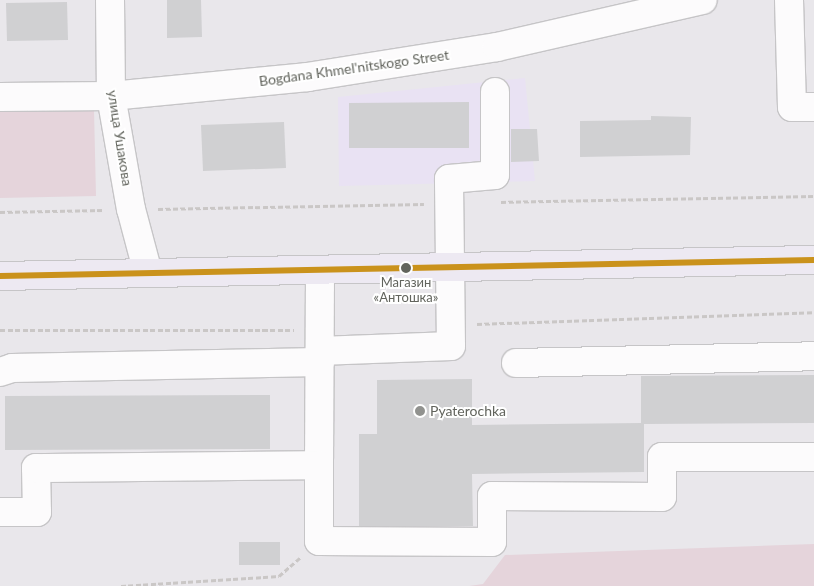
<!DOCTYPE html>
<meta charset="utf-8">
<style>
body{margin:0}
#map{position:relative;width:814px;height:586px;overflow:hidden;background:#e9e7eb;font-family:Lato,sans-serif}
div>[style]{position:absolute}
.commercial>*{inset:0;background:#e9e2f3}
.green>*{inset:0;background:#e5d4db}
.building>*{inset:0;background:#d0d0d2}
.path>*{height:3px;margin-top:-1.5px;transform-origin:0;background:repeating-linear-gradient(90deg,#cac7c6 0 5px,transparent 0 7.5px)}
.roads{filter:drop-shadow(1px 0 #c6c5c7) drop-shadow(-1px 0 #c6c5c7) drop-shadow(0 1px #c6c5c7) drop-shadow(0 -1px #c6c5c7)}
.minor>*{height:28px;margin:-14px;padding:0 14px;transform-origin:14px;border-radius:14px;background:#fcfbfc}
.major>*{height:28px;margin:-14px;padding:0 14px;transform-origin:14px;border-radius:14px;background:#ede9f2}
.bus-1>*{height:6px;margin:-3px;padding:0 3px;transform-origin:3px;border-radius:3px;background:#ca921c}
.dots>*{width:14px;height:14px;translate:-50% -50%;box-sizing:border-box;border:2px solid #fff;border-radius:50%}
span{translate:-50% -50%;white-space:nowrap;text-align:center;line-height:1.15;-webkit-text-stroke:4px #fff;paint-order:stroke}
.bus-label{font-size:13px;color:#62645d}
.street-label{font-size:14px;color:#62645d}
.poi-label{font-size:14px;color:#62645d}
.left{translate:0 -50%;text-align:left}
</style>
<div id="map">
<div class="commercial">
<i style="clip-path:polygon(525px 78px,535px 181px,339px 186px,338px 97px)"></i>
</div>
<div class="green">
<i style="clip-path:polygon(94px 110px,96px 196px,0 198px,0 111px)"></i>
<i style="clip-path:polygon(814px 544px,814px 586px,469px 586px,483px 584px,505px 555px)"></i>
</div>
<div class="building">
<i style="clip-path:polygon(167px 0,201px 0,202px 37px,167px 38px)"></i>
<i style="clip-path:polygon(67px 2px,68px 40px,7px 41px,6px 3px)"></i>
<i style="clip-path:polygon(469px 102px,469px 148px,349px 148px,349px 103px)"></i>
<i style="clip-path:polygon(651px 116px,691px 117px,690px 155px,580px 157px,580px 121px,651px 120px)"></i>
<i style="clip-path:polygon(284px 122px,286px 168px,203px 171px,201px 125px)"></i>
<i style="clip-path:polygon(511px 129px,537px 129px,539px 161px,511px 162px)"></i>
<i style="clip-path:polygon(814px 375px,814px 423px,644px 424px,644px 472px,472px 474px,473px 526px,359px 526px,359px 434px,377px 434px,377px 380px,472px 379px,472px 425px,641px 423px,641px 376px)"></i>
<i style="clip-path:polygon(270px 395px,270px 449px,5px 450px,5px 396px)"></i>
<i style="clip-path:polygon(239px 542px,280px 542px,280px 565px,239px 565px)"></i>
</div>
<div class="path">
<i style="left:501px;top:202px;width:313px;rotate:-1.1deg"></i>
<i style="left:158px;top:209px;width:266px;rotate:-1.1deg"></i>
<i style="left:0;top:212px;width:104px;rotate:-1.1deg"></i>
<i style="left:477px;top:324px;width:337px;rotate:-2deg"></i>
<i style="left:0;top:330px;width:294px"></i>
<i style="left:121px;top:586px;width:158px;rotate:-3.6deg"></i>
<i style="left:279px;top:576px;width:28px;rotate:-41deg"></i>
</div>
<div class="roads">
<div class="minor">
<i style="left:110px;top:0;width:96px;rotate:89.4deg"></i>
<i style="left:111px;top:96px;width:115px;rotate:80deg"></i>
<i style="left:131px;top:209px;width:66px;rotate:75.1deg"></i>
<i style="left:789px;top:0;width:107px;rotate:88.4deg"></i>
<i style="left:792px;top:107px;width:22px"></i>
<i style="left:0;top:97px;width:111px;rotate:-0.5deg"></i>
<i style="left:111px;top:96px;width:198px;rotate:-5.5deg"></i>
<i style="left:308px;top:77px;width:191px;rotate:-9deg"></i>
<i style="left:497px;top:47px;width:211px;rotate:-12.9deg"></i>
<i style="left:320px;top:351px;width:131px;rotate:-2.2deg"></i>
<i style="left:451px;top:346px;width:167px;rotate:-90.7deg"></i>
<i style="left:449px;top:179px;width:46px;rotate:-5deg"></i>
<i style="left:495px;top:175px;width:83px;rotate:-90deg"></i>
<i style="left:516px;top:363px;width:298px;rotate:-1.3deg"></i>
<i style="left:0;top:372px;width:13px;rotate:-18deg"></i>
<i style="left:12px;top:368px;width:308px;rotate:-1.1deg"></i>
<i style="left:319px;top:465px;width:195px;rotate:-89.7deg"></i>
<i style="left:0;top:512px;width:37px"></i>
<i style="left:37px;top:512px;width:44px;rotate:-91.3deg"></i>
<i style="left:36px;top:468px;width:283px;rotate:-0.6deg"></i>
<i style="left:319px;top:465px;width:76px;rotate:90deg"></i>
<i style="left:319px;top:541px;width:173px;rotate:0.3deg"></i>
<i style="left:492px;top:542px;width:46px;rotate:-90deg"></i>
<i style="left:492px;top:496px;width:170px;rotate:0.3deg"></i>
<i style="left:662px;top:497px;width:40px;rotate:-90deg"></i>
<i style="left:662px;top:457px;width:152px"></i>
</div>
<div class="major">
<i style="left:0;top:276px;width:814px;rotate:-1.13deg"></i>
</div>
</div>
<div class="bus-1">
<i style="left:0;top:276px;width:814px;rotate:-1.13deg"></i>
</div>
<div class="dots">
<i style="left:406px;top:268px;background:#62645d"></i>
<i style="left:420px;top:411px;background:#91928f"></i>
</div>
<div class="bus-label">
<span style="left:406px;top:290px">Магазин<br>«Антошка»</span>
</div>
<div class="street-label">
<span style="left:354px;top:68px;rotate:-8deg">Bogdana Khmel'nitskogo Street</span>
<span style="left:120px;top:138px;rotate:81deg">улица Ушакова</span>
</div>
<div class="poi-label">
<span class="left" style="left:430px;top:411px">Pyaterochka</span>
</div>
</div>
